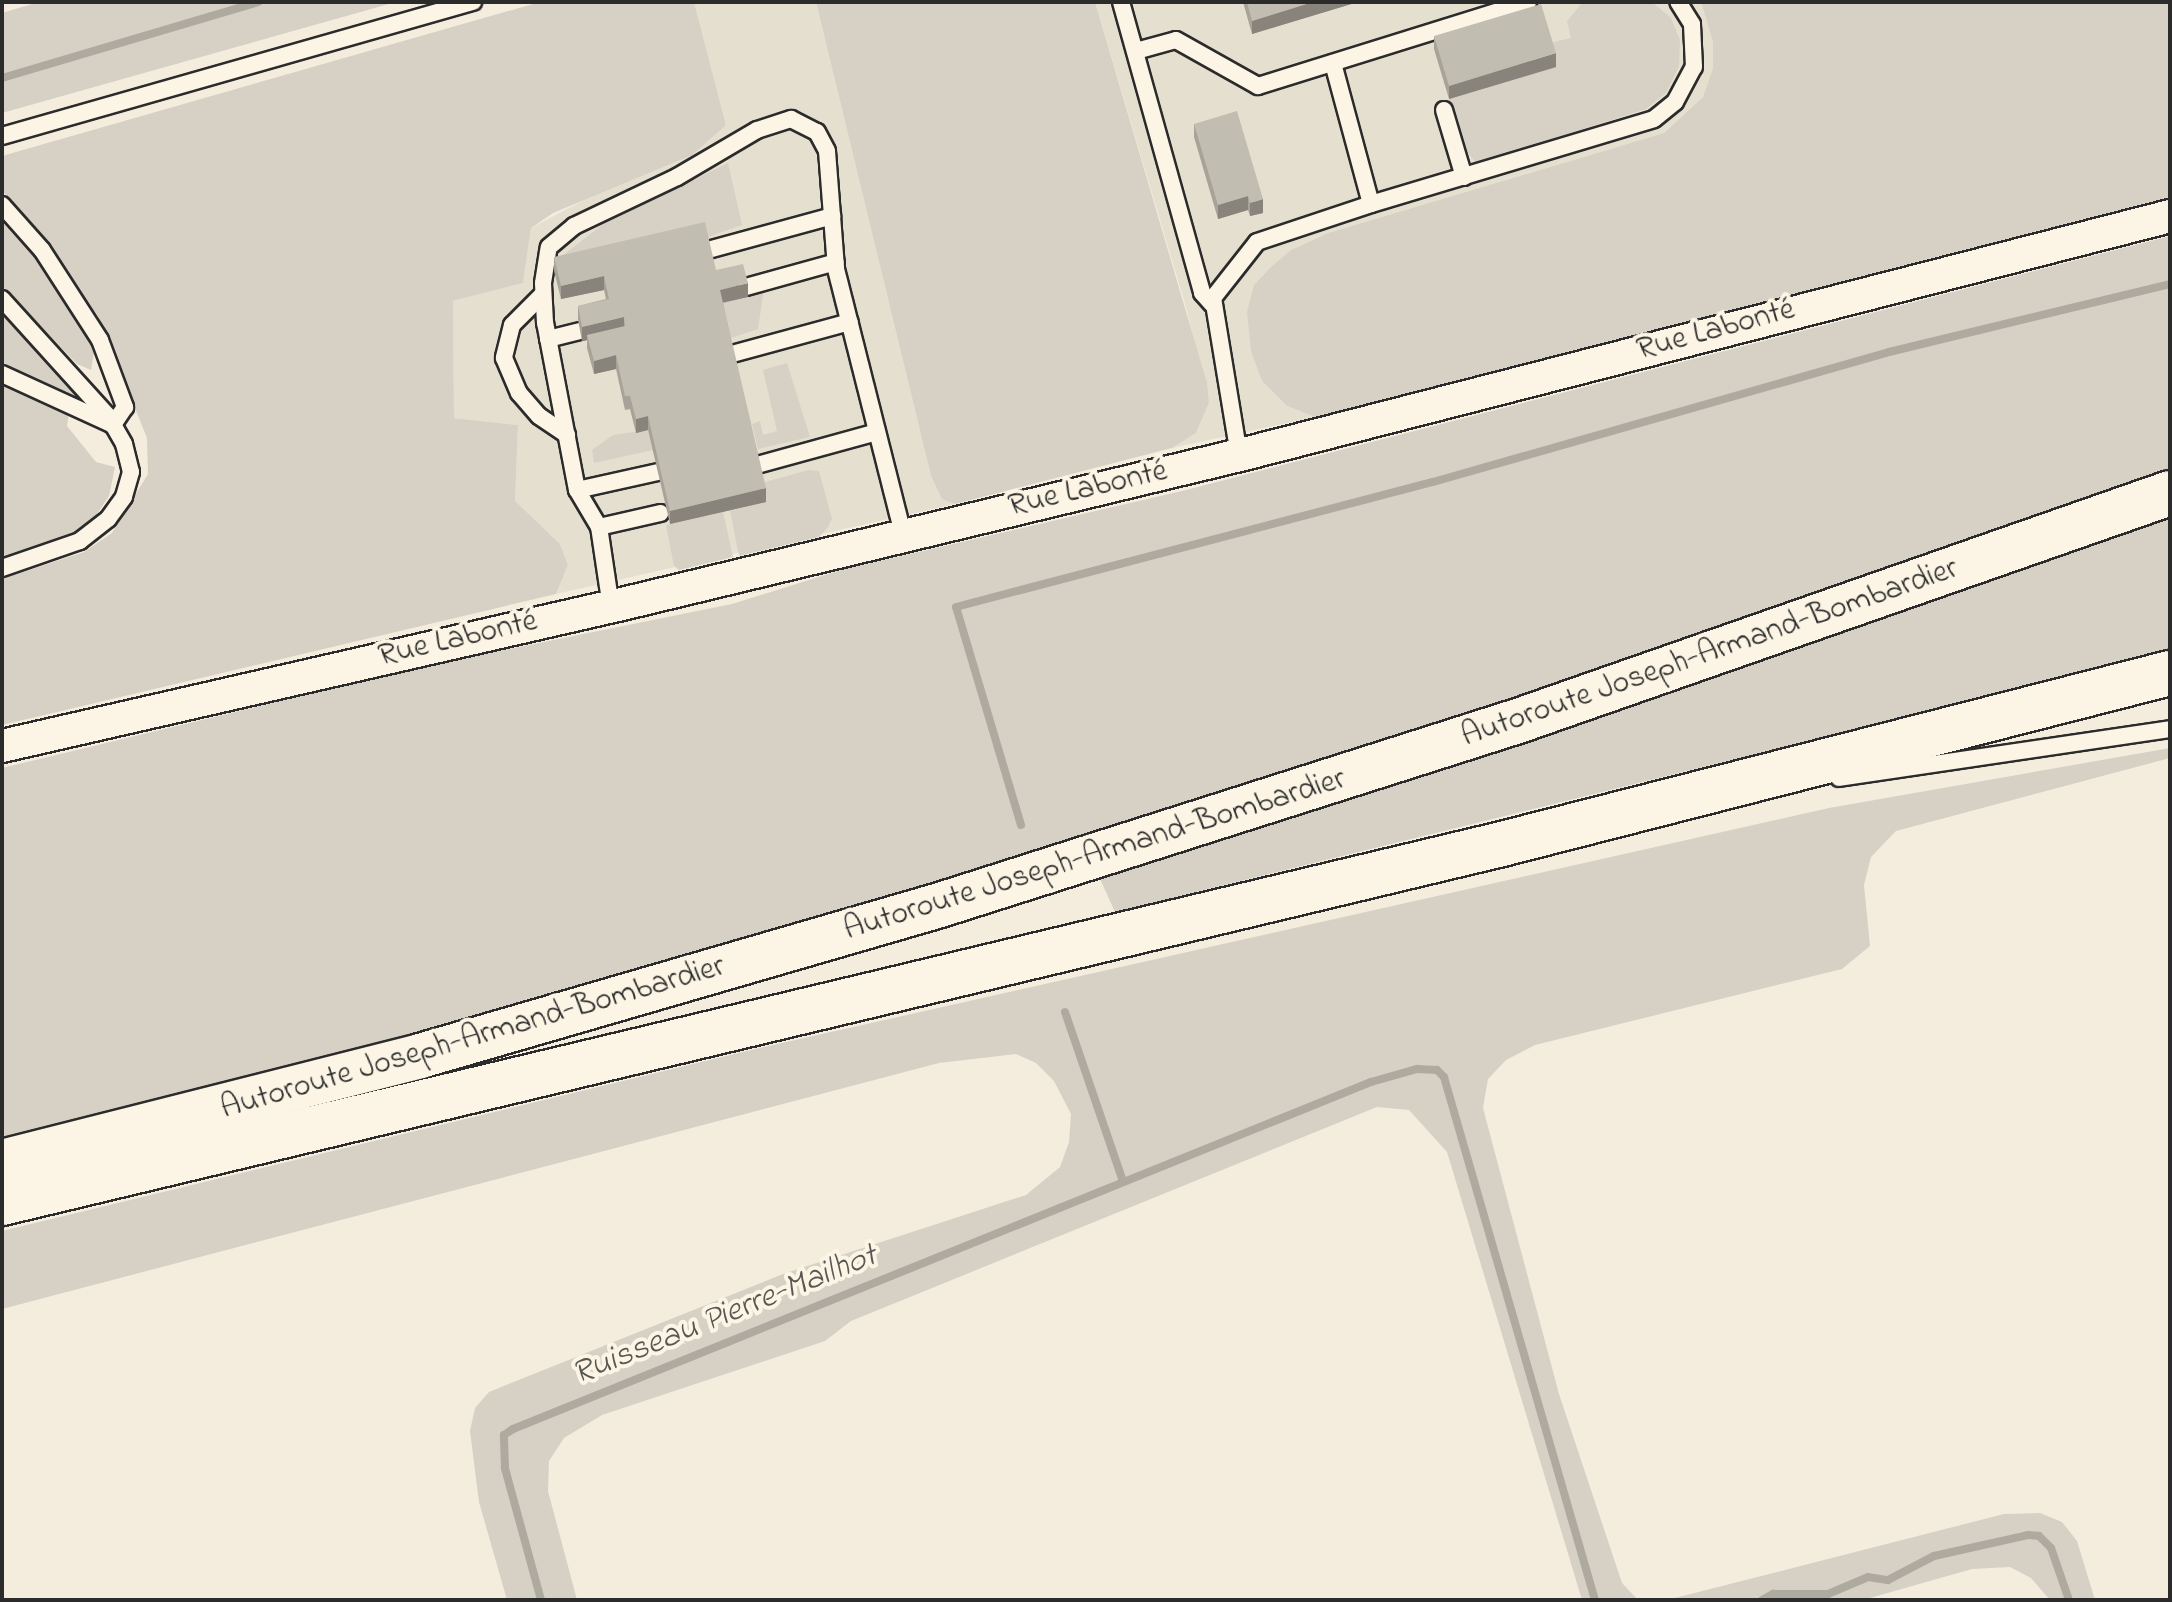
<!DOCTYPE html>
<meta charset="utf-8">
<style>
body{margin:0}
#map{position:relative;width:2172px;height:1602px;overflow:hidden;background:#f4edde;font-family:"Indie Flower",sans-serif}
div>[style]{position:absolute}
.built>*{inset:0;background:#e5dfd0}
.green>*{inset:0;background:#d6d1c4}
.stream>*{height:8px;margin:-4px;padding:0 4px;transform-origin:4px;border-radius:4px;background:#afaaa0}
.roads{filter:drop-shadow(2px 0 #2b2b2b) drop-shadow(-2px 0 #2b2b2b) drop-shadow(0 2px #2b2b2b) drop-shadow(0 -2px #2b2b2b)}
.service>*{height:16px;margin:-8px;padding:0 8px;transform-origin:8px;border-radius:8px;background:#fcf5e5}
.minor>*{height:32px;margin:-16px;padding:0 16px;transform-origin:16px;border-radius:16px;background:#fcf5e5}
.motorway>*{height:44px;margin:-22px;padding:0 22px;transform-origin:22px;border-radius:22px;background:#fcf5e5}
.wall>*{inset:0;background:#a7a398}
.shaded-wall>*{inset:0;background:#88847c}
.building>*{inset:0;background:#c2bdb1}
span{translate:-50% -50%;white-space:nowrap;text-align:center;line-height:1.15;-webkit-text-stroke:8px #fcf5e5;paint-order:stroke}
.street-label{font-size:32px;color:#2b2b2b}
.water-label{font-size:34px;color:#595754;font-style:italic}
.frame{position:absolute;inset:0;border:4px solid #2b2b2b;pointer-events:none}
</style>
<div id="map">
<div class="built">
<i style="clip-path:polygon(694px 2px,816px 2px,931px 476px,942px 498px,955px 504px,556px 594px,568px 565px,560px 544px,515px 502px,518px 425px,454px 418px,453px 301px,523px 283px,531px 228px,726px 125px)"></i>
<i style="clip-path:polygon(1095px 2px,1701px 2px,1713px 42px,1713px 68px,1703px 97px,1664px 133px,1328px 233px,1291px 250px,1254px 285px,1251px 352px,1262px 381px,1287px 406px,1315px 417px,1172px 448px,1196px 433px,1209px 403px,1186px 307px)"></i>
</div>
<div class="green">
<i style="clip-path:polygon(39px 2px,396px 2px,2px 113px,2px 13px)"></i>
<i style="clip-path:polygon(540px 2px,694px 2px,726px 125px,692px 155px,553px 213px,531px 228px,523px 283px,453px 301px,454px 418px,518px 425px,515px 501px,560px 544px,568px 565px,556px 594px,2px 725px,2px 579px,84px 552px,112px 533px,148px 474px,147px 438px,98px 316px,2px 190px,2px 156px)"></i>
<i style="clip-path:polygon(816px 2px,1095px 2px,1207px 383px,1209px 403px,1196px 433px,1172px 448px,955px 504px,942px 499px,931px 476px)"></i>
<i style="clip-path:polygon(1583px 2px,1652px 2px,1671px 18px,1680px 40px,1679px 66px,1666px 93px,1646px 109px,1476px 163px,1460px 142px,1449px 99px,1556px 67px,1549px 43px,1571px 38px,1567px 21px)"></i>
<i style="clip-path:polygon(1701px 2px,2170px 2px,2170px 197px,1315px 417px,1287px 406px,1262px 381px,1251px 352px,1247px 312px,1254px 285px,1270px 268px,1291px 250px,1328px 233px,1664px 133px,1703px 97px,1713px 68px,1713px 42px)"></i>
<i style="clip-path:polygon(728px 163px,742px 225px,705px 238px,562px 256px,602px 225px)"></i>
<i style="clip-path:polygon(2px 222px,46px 270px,82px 323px,94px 352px,91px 370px,77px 364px,2px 286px)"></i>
<i style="clip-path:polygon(2170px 236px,2170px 469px,1833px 590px,1213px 801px,391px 1039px,2px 1139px,2px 768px,435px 664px,732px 604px,841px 570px,1186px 490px)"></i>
<i style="clip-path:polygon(764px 289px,758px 329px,728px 339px,720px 303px)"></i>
<i style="clip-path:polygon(2px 315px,20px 332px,78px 398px,2px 368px)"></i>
<i style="clip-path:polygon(787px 363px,810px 437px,758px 449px,752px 424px,760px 421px,763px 435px,777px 431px,763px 370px)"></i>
<i style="clip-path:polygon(2px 379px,69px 412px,67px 426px,96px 462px,115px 467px,109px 496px,94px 518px,68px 538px,2px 561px)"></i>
<i style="clip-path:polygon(648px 430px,653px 450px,594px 463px,592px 450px,613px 435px)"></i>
<i style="clip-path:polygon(809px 470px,819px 471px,832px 519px,828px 527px,819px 537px,739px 556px,730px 511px,765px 502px,761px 483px)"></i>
<i style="clip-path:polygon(723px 512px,733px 557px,679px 570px,674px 566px,666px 525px)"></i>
<i style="clip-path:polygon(2170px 513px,2170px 652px,1115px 912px,1100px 879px,1586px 720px)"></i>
<i style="clip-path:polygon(2170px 748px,2170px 758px,1896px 831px,1871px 857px,1864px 885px,1870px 946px,1842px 969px,1535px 1045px,1506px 1060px,1488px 1079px,1483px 1108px,1559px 1394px,1622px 1583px,1638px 1600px,1582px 1600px,1447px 1152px,1409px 1110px,1377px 1107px,851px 1321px,825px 1341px,602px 1415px,564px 1438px,549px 1461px,548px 1491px,577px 1600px,507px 1600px,479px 1502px,470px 1431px,475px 1408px,489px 1392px,783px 1274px,1026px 1195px,1060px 1167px,1069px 1142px,1071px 1114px,1054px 1081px,1036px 1063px,1016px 1054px,939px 1063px,2px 1309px,2px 1231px,751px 1050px,1829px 808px)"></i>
<i style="clip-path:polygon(2040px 1513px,2062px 1522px,2077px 1541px,2095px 1600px,2050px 1600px,2031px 1578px,2010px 1567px,1972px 1569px,1863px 1600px,1667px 1600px,2004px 1514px)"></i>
</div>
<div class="stream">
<i style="left:2px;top:78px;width:267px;rotate:-16.5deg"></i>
<i style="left:1021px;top:825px;width:227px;rotate:-106.6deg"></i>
<i style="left:956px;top:607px;width:493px;rotate:-14.7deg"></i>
<i style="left:1433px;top:482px;width:474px;rotate:-15.9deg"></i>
<i style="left:1889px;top:352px;width:289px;rotate:-13.6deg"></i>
<i style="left:1065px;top:1012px;width:179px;rotate:71.1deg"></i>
<i style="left:541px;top:1600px;width:137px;rotate:-105.3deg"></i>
<i style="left:505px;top:1468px;width:33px;rotate:-92deg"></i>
<i style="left:504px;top:1435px;width:11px;rotate:-34deg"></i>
<i style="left:513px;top:1429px;width:926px;rotate:-22.02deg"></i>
<i style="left:1371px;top:1082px;width:48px;rotate:-15.8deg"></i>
<i style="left:1417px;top:1069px;width:20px;rotate:3deg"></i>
<i style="left:1437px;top:1070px;width:10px;rotate:45deg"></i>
<i style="left:1444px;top:1077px;width:544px;rotate:73.9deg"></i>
<i style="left:1762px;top:1600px;width:13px;rotate:-29deg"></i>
<i style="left:1773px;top:1594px;width:55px"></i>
<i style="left:1828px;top:1594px;width:43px;rotate:-23deg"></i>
<i style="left:1868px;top:1577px;width:20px;rotate:9deg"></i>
<i style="left:1888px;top:1580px;width:52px;rotate:-27.6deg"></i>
<i style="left:1934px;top:1556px;width:96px;rotate:-12.6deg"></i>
<i style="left:2028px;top:1535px;width:11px;rotate:5deg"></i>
<i style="left:2039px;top:1536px;width:17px;rotate:45deg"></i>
<i style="left:2051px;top:1548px;width:55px;rotate:70.9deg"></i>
</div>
<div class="roads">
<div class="service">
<i style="left:1121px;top:2px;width:302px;rotate:74.4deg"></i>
<i style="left:1202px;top:293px;width:15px;rotate:48deg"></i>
<i style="left:1136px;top:51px;width:41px;rotate:-15.4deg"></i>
<i style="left:1176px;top:40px;width:94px;rotate:29.3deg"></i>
<i style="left:1258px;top:86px;width:283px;rotate:-17.3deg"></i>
<i style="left:1444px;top:110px;width:70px;rotate:73.4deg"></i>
<i style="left:2px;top:136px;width:490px;rotate:-15.9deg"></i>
<i style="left:1371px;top:204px;width:295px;rotate:-16.7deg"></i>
<i style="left:1654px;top:119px;width:27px;rotate:-39deg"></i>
<i style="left:1675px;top:102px;width:40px;rotate:-62deg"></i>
<i style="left:1694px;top:67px;width:43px;rotate:-92.7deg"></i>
<i style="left:1692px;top:24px;width:26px;rotate:-122deg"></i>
<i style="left:2px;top:205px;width:60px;rotate:48.4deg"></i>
<i style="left:42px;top:250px;width:107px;rotate:57.2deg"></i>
<i style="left:100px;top:340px;width:72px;rotate:69.5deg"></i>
<i style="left:125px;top:407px;width:22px;rotate:124deg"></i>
<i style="left:708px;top:250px;width:129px;rotate:-15.3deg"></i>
<i style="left:746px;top:287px;width:93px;rotate:-15.5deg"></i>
<i style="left:543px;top:294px;width:44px;rotate:135deg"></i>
<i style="left:512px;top:325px;width:34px;rotate:104deg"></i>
<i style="left:504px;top:358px;width:38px;rotate:67deg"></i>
<i style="left:519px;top:393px;width:30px;rotate:49deg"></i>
<i style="left:539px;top:416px;width:34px;rotate:34deg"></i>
<i style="left:2px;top:299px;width:158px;rotate:47.8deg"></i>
<i style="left:108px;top:416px;width:32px;rotate:60deg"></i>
<i style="left:124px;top:444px;width:29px;rotate:76deg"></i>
<i style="left:131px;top:472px;width:26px;rotate:106deg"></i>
<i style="left:124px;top:497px;width:27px;rotate:126deg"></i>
<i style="left:108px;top:519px;width:36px;rotate:142deg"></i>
<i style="left:80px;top:541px;width:83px;rotate:160.9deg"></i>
<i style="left:548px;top:339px;width:33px;rotate:-14deg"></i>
<i style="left:732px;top:354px;width:122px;rotate:-15.2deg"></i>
<i style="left:2px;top:374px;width:120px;rotate:24.6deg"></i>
<i style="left:1239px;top:455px;width:159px;rotate:-99.4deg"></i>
<i style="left:1213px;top:298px;width:71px;rotate:-51.8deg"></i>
<i style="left:1257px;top:242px;width:120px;rotate:-18.4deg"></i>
<i style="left:1371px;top:204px;width:146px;rotate:-105.1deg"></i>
<i style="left:757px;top:465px;width:124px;rotate:-15.4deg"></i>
<i style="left:577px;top:490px;width:83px;rotate:-12.5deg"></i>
<i style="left:599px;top:527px;width:43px;rotate:-120.7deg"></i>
<i style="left:577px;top:490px;width:170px;rotate:-100.8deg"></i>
<i style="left:545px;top:323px;width:40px;rotate:-92.9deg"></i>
<i style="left:543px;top:283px;width:36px;rotate:-81deg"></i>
<i style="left:549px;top:247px;width:33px;rotate:-40deg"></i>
<i style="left:574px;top:226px;width:114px;rotate:-25.4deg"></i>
<i style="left:677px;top:177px;width:93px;rotate:-30.4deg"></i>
<i style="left:757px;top:130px;width:36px;rotate:-18deg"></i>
<i style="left:791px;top:119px;width:29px;rotate:27deg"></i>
<i style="left:817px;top:132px;width:21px;rotate:62deg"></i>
<i style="left:827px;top:151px;width:118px;rotate:85.6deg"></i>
<i style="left:836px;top:269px;width:273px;rotate:75.8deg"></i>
<i style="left:611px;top:607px;width:81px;rotate:-98.5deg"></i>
<i style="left:599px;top:527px;width:63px;rotate:-12.9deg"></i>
<i style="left:1839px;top:778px;width:335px;rotate:-8.4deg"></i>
</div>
<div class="minor">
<i style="left:2px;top:746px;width:636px;rotate:-12.9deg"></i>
<i style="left:622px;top:604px;width:640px;rotate:-13.56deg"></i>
<i style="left:1244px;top:454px;width:956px;rotate:-14.41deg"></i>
</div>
<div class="motorway">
<i style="left:2px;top:1162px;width:431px;rotate:-14.2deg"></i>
<i style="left:420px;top:1056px;width:541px;rotate:-16.19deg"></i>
<i style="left:940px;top:905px;width:607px;rotate:-17.66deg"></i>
<i style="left:1518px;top:721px;width:691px;rotate:-19.27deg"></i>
<i style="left:2px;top:1203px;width:1538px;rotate:-13.46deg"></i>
<i style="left:1498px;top:845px;width:694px;rotate:-14.36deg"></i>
</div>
</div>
<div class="wall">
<i style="clip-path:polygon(1243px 2px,1358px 2px,1252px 34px)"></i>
<i style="clip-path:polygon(1434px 36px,1556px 67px,1449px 99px,1434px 49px)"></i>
<i style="clip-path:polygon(1194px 124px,1263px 213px,1250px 216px,1248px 210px,1218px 219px,1194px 137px)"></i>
<i style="clip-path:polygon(554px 257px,716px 270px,748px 297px,723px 303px,766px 502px,670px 524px,648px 430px,636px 433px,630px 409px,625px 410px,616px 369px,594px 374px,587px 348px,587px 340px,582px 341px,578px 320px,578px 306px,606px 299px,604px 290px,561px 299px,554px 271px)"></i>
</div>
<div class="shaded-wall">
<i style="clip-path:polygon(1313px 2px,1358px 2px,1252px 34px,1252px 21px)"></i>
<i style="clip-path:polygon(1556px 53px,1556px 67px,1449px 99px,1449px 86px)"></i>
<i style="clip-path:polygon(1248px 196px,1248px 210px,1218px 219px,1218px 205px)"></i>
<i style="clip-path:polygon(1263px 199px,1263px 213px,1250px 216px,1250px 203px)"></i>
<i style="clip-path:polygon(604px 276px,604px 290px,561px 299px,561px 286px)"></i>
<i style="clip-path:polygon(748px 283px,748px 297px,720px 303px,720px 290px)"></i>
<i style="clip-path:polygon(624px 317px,624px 331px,587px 335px,587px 340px,582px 341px,582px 327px)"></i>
<i style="clip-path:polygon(616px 355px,616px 369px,594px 374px,594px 361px)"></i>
<i style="clip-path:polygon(648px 416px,648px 430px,636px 433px,636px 419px)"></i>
<i style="clip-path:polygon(766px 488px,766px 502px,670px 524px,670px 511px)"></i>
</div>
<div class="building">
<i style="clip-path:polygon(1247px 2px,1313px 2px,1252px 21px)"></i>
<i style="clip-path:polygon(1541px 4px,1556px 53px,1449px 86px,1434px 36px)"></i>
<i style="clip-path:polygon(1237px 111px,1263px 199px,1250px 203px,1248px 196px,1218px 205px,1194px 124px)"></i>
<i style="clip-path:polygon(705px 222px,716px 270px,743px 264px,748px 283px,720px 290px,766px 488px,670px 511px,648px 416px,636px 419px,630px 396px,625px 396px,616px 355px,594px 361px,587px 335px,625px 326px,624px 317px,582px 327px,578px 306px,609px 299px,604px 276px,561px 286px,554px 257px)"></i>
</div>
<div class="street-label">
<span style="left:1716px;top:331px;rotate:-15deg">Rue Labonté</span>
<span style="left:1088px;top:490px;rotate:-13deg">Rue Labonté</span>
<span style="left:458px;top:640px;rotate:-13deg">Rue Labonté</span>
<span style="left:1710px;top:654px;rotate:-19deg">Autoroute Joseph-Armand-Bombardier</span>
<span style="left:1095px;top:856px;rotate:-17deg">Autoroute Joseph-Armand-Bombardier</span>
<span style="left:473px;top:1039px;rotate:-16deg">Autoroute Joseph-Armand-Bombardier</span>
</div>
<div class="water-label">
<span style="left:725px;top:1316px;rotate:-22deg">Ruisseau Pierre-Mailhot</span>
</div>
<div class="frame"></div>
</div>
